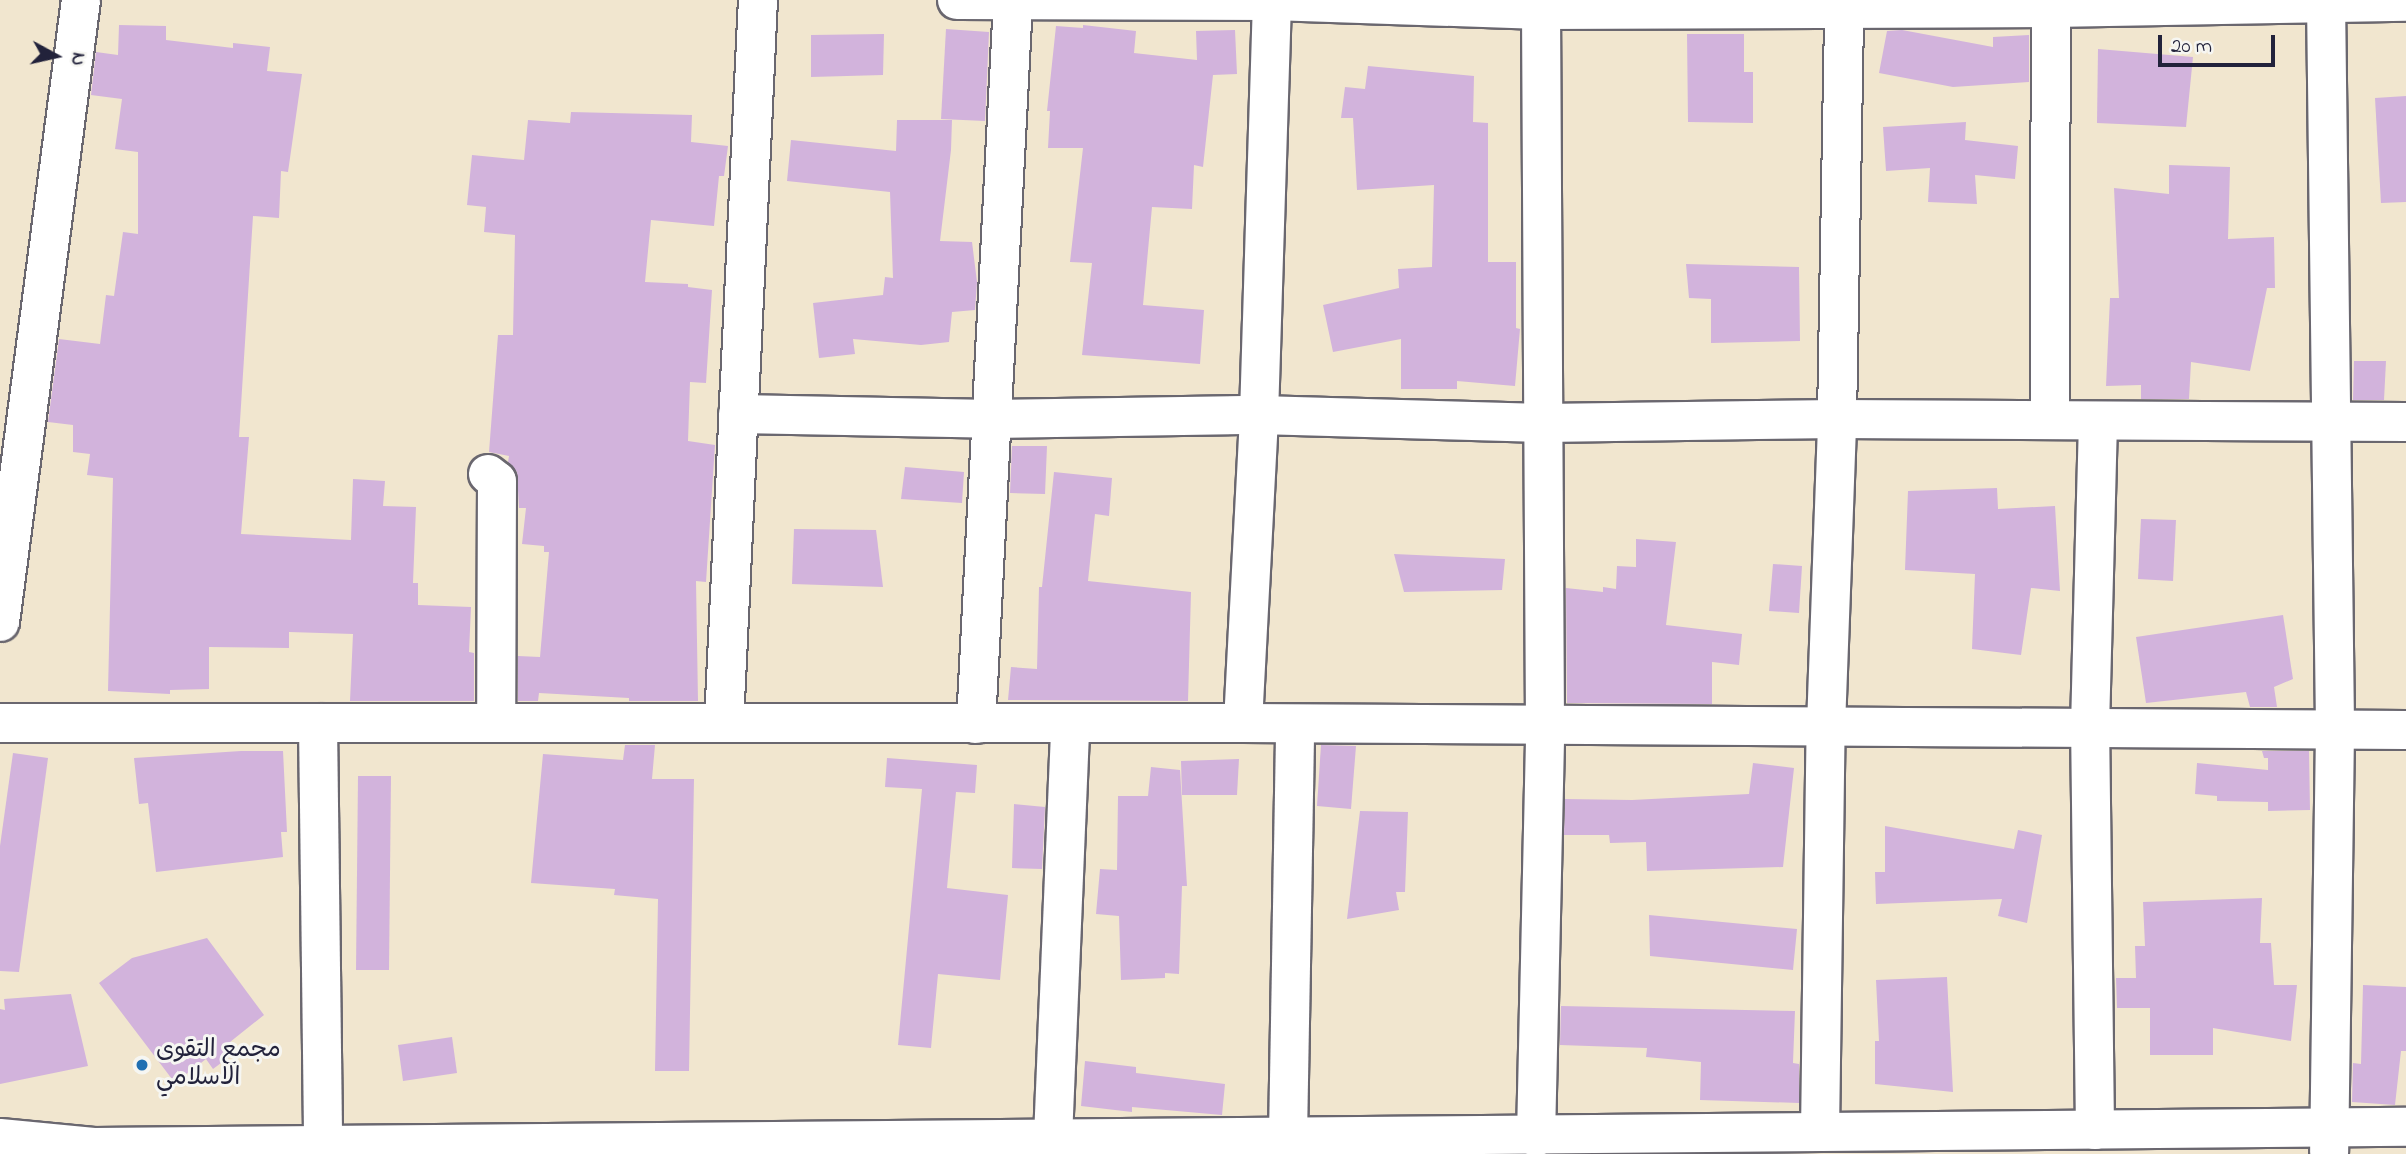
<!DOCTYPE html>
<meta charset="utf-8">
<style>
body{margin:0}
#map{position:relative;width:2406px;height:1154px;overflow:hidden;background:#f1e6cf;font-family:"Indie Flower","Playpen Sans Arabic",sans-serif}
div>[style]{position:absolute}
.building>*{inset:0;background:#d2b3dc}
.roads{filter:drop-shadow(2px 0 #6a676f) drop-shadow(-2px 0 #6a676f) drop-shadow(0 2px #6a676f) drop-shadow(0 -2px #6a676f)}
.minor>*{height:38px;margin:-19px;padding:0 19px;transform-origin:19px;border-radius:19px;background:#fff}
.dots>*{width:19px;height:19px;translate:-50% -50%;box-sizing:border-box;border:4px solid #f6f6f2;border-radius:50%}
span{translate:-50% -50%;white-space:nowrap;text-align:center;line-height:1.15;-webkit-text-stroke:6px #f6f6f2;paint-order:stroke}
.poi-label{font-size:24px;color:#22223b}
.left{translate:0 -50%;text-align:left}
.north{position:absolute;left:21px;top:21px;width:70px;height:70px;-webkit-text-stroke:5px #f6f6f2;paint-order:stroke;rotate:98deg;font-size:19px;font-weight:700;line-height:28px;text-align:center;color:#22223b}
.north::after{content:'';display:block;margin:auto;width:24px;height:32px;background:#22223b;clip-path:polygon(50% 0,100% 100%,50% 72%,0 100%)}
.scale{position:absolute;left:2158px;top:35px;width:117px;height:32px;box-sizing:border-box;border:4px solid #22223b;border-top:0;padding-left:9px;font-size:21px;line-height:24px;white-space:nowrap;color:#22223b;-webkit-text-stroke:5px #f6f6f2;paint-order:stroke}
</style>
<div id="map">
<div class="building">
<i style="clip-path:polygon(119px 25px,166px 26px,166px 40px,233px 48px,233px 43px,270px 47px,267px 71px,302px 74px,288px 172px,281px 171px,279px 218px,253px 216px,239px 437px,249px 437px,241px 534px,351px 540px,353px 479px,385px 481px,383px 506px,416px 507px,413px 583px,418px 583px,418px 605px,471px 607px,469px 652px,474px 653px,474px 701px,350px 701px,353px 634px,289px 632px,289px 648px,209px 647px,209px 689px,170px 690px,170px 694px,108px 691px,113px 478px,87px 475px,90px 454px,73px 452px,73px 425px,48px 422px,59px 339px,100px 344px,106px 295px,114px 296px,123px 232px,138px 234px,138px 152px,115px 149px,122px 99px,91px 95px,96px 52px,118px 55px)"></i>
<i style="clip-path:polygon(1083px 25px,1136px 31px,1134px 53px,1197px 60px,1196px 31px,1235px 30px,1237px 74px,1213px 75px,1203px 167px,1194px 165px,1192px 209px,1152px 207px,1143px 305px,1204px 310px,1200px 364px,1082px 355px,1092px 263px,1070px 262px,1083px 148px,1048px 148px,1050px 111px,1047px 111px,1056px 26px,1083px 28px)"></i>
<i style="clip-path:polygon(946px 29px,989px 32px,985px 121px,941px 119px)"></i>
<i style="clip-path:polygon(1902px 30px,1993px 47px,1993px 37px,2029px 35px,2029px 82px,1953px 87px,1879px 73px,1887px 31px)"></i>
<i style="clip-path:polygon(884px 34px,883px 75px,811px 77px,811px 35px)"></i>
<i style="clip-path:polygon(1687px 34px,1744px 34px,1744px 72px,1753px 72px,1753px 123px,1688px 122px)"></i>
<i style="clip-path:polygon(2098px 49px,2193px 57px,2186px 127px,2097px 123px)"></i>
<i style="clip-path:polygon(1368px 66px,1474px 76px,1473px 122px,1488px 123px,1488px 262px,1516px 262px,1516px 328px,1520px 329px,1515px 386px,1457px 381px,1457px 389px,1401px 389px,1401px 339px,1333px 352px,1323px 305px,1399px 288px,1398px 269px,1432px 267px,1434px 185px,1357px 190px,1353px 118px,1341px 118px,1345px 87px,1365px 89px)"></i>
<i style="clip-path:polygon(2406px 96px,2406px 202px,2381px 203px,2375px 98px)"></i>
<i style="clip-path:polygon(571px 112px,692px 115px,691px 142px,728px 146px,724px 176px,719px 176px,714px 226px,651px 220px,645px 282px,688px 284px,688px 287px,712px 290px,706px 383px,690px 382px,688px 441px,715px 445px,706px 582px,696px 581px,698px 701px,629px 701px,629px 698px,539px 693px,538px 701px,518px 701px,518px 656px,540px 657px,549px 552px,544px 552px,544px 546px,522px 544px,526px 508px,519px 508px,517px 472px,508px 462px,509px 456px,489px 452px,498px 335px,513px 335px,515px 235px,484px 232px,486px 207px,467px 205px,472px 155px,524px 160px,528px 120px,570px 123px)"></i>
<i style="clip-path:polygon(897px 120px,952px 120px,951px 150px,940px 241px,972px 242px,977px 282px,975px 310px,952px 312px,949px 342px,921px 345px,853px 339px,855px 354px,819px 358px,813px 303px,883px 295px,885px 277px,893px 278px,890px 192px,787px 181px,791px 140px,896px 151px)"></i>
<i style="clip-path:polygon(1966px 122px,1965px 140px,2018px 146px,2015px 179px,1975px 175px,1977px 204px,1928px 202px,1930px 168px,1886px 171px,1883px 127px)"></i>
<i style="clip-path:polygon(2169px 165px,2230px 167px,2228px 239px,2274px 237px,2275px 288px,2267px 288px,2250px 371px,2191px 362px,2189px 399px,2141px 399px,2141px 385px,2106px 386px,2110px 298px,2119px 298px,2114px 188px,2169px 194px)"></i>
<i style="clip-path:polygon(1686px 264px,1799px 267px,1800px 341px,1711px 343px,1711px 299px,1689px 298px)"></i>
<i style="clip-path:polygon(2354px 361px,2386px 361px,2384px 400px,2353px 400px)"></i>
<i style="clip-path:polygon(1012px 446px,1047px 446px,1045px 494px,1010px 493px)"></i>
<i style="clip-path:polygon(905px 467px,964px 472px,962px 503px,901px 499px)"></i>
<i style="clip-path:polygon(1054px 472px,1112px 478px,1109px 516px,1095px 514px,1088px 581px,1191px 592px,1188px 701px,1008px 700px,1011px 667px,1037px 669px,1039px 587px,1042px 587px)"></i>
<i style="clip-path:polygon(1997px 488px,1998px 509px,2055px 506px,2060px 591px,2031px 588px,2021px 655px,1972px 649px,1975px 574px,1905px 570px,1908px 491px)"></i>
<i style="clip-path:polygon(2141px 519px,2176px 520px,2173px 581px,2138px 579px)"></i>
<i style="clip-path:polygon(794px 529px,876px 530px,883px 587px,792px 584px)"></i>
<i style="clip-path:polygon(1636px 539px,1676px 542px,1666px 625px,1742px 634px,1739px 665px,1712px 662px,1712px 704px,1567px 703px,1566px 588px,1603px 592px,1603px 587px,1616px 589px,1617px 566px,1636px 567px)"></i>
<i style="clip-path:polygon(1394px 554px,1505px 559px,1502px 590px,1404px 592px)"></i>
<i style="clip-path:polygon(1773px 564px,1802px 566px,1799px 613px,1769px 611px)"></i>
<i style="clip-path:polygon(2283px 615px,2293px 679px,2274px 687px,2277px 707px,2250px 707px,2246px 692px,2146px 703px,2136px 637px)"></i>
<i style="clip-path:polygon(625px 745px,655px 745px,652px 779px,694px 779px,689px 1071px,655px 1071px,658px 899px,614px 895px,615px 889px,531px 883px,543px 754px,623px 760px)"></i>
<i style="clip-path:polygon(1321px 745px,1356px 746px,1351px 809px,1317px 806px)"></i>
<i style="clip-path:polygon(241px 751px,283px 751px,287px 832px,281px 832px,283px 857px,156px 872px,148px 803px,139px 804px,134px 758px)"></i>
<i style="clip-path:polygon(2262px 751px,2309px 751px,2310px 810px,2268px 811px,2268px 802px,2217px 801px,2217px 796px,2195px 794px,2197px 763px,2268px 770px,2268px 758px,2264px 758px)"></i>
<i style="clip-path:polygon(13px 753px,48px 758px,19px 972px,0 971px,0 846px)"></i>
<i style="clip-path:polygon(887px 758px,977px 765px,975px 793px,956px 792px,947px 888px,1008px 895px,1000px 980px,938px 974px,931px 1048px,898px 1045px,922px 789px,885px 787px)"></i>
<i style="clip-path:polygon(1239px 759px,1237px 795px,1182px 795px,1181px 761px)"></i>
<i style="clip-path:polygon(1753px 763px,1794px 768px,1783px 867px,1647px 871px,1646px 842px,1610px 843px,1609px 835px,1564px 835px,1565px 799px,1632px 800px,1749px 794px)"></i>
<i style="clip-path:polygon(1151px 767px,1180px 770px,1187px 886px,1182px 886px,1179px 974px,1165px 973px,1165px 978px,1121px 980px,1119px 916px,1096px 914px,1100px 869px,1117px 870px,1118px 796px,1148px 796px)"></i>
<i style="clip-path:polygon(358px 776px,391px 776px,389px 970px,356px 970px)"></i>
<i style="clip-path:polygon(1014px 804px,1045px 807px,1042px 869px,1012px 868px)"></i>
<i style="clip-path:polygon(1360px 811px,1408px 812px,1405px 892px,1396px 892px,1399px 910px,1347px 919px)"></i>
<i style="clip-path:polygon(1885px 826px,2014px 849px,2018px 830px,2042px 835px,2027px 923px,1998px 916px,2002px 899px,1876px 904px,1875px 872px,1885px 872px)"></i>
<i style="clip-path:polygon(2262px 898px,2260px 943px,2271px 943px,2274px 985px,2297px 985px,2291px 1041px,2213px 1028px,2213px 1055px,2150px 1055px,2150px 1008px,2117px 1008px,2116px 978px,2136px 978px,2135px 946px,2145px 946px,2143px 902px)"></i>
<i style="clip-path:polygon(1649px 915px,1797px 929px,1793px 970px,1650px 956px)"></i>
<i style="clip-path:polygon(207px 938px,264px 1015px,230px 1042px,237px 1051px,213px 1069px,206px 1059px,175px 1083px,99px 983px,132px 958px)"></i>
<i style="clip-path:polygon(1947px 977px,1953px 1092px,1875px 1084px,1875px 1041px,1879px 1041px,1876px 980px)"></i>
<i style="clip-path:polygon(2363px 985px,2406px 987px,2406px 1051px,2401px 1051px,2395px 1105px,2352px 1102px,2353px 1063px,2361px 1064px)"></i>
<i style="clip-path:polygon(71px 994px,88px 1066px,0 1084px,0 1009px,5px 1010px,4px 999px)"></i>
<i style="clip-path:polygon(1561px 1006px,1795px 1011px,1793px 1063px,1799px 1064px,1799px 1103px,1700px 1100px,1701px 1062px,1646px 1057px,1647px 1048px,1560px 1045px)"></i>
<i style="clip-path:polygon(452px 1037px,457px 1073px,403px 1081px,398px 1045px)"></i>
<i style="clip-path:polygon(1085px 1061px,1136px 1067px,1136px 1073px,1225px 1084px,1222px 1115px,1132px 1107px,1132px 1112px,1081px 1106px)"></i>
</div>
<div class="roads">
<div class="minor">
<i style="left:957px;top:0;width:315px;rotate:0.2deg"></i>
<i style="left:1272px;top:1px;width:269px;rotate:1.9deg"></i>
<i style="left:1541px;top:10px;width:510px;rotate:-0.22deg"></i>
<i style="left:2051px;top:8px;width:355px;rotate:-1deg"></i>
<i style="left:2326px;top:0;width:731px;rotate:89.29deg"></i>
<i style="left:2335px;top:731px;width:421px;rotate:90.8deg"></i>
<i style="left:738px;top:414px;width:254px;rotate:1.1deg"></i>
<i style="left:992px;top:419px;width:267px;rotate:-0.9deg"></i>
<i style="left:1259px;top:415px;width:284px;rotate:1.6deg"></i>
<i style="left:1543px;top:423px;width:294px;rotate:-0.8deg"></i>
<i style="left:1837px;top:419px;width:569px;rotate:0.3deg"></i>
<i style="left:2050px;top:420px;width:412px;rotate:-89.9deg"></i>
<i style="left:488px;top:474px;width:11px;rotate:38deg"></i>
<i style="left:497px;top:481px;width:242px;rotate:90.2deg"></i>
<i style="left:0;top:622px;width:627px;rotate:-82.58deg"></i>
<i style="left:0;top:723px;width:1243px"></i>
<i style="left:1243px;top:723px;width:1163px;rotate:0.34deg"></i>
<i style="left:318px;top:723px;width:431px;rotate:89.3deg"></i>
<i style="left:724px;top:723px;width:724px;rotate:-87.31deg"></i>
<i style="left:1243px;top:723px;width:308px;rotate:-87deg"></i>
<i style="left:1259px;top:415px;width:414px;rotate:-88.2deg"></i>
<i style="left:976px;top:724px;width:725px;rotate:-87.07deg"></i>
<i style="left:2095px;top:1130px;width:403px;rotate:-90.7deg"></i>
<i style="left:2090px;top:727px;width:306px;rotate:-88.5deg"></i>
<i style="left:1820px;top:1132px;width:406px;rotate:-89.2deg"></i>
<i style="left:1826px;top:726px;width:307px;rotate:-87.9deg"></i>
<i style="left:1837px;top:419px;width:419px;rotate:-89deg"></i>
<i style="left:1288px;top:1137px;width:413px;rotate:-89deg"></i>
<i style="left:1536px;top:1137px;width:412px;rotate:-88.7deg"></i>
<i style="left:1545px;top:725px;width:725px;rotate:-90.32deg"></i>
<i style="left:0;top:1138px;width:94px;rotate:5.5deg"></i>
<i style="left:94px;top:1147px;width:2312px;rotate:-0.5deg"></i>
<i style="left:1053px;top:1138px;width:414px;rotate:-87.6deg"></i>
</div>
</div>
<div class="dots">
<i style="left:142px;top:1065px;background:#1f6fb2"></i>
</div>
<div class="poi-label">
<span class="left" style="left:156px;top:1065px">مجمع التقوى<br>الاسلامي</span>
</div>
<div class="north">N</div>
<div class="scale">20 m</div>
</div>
